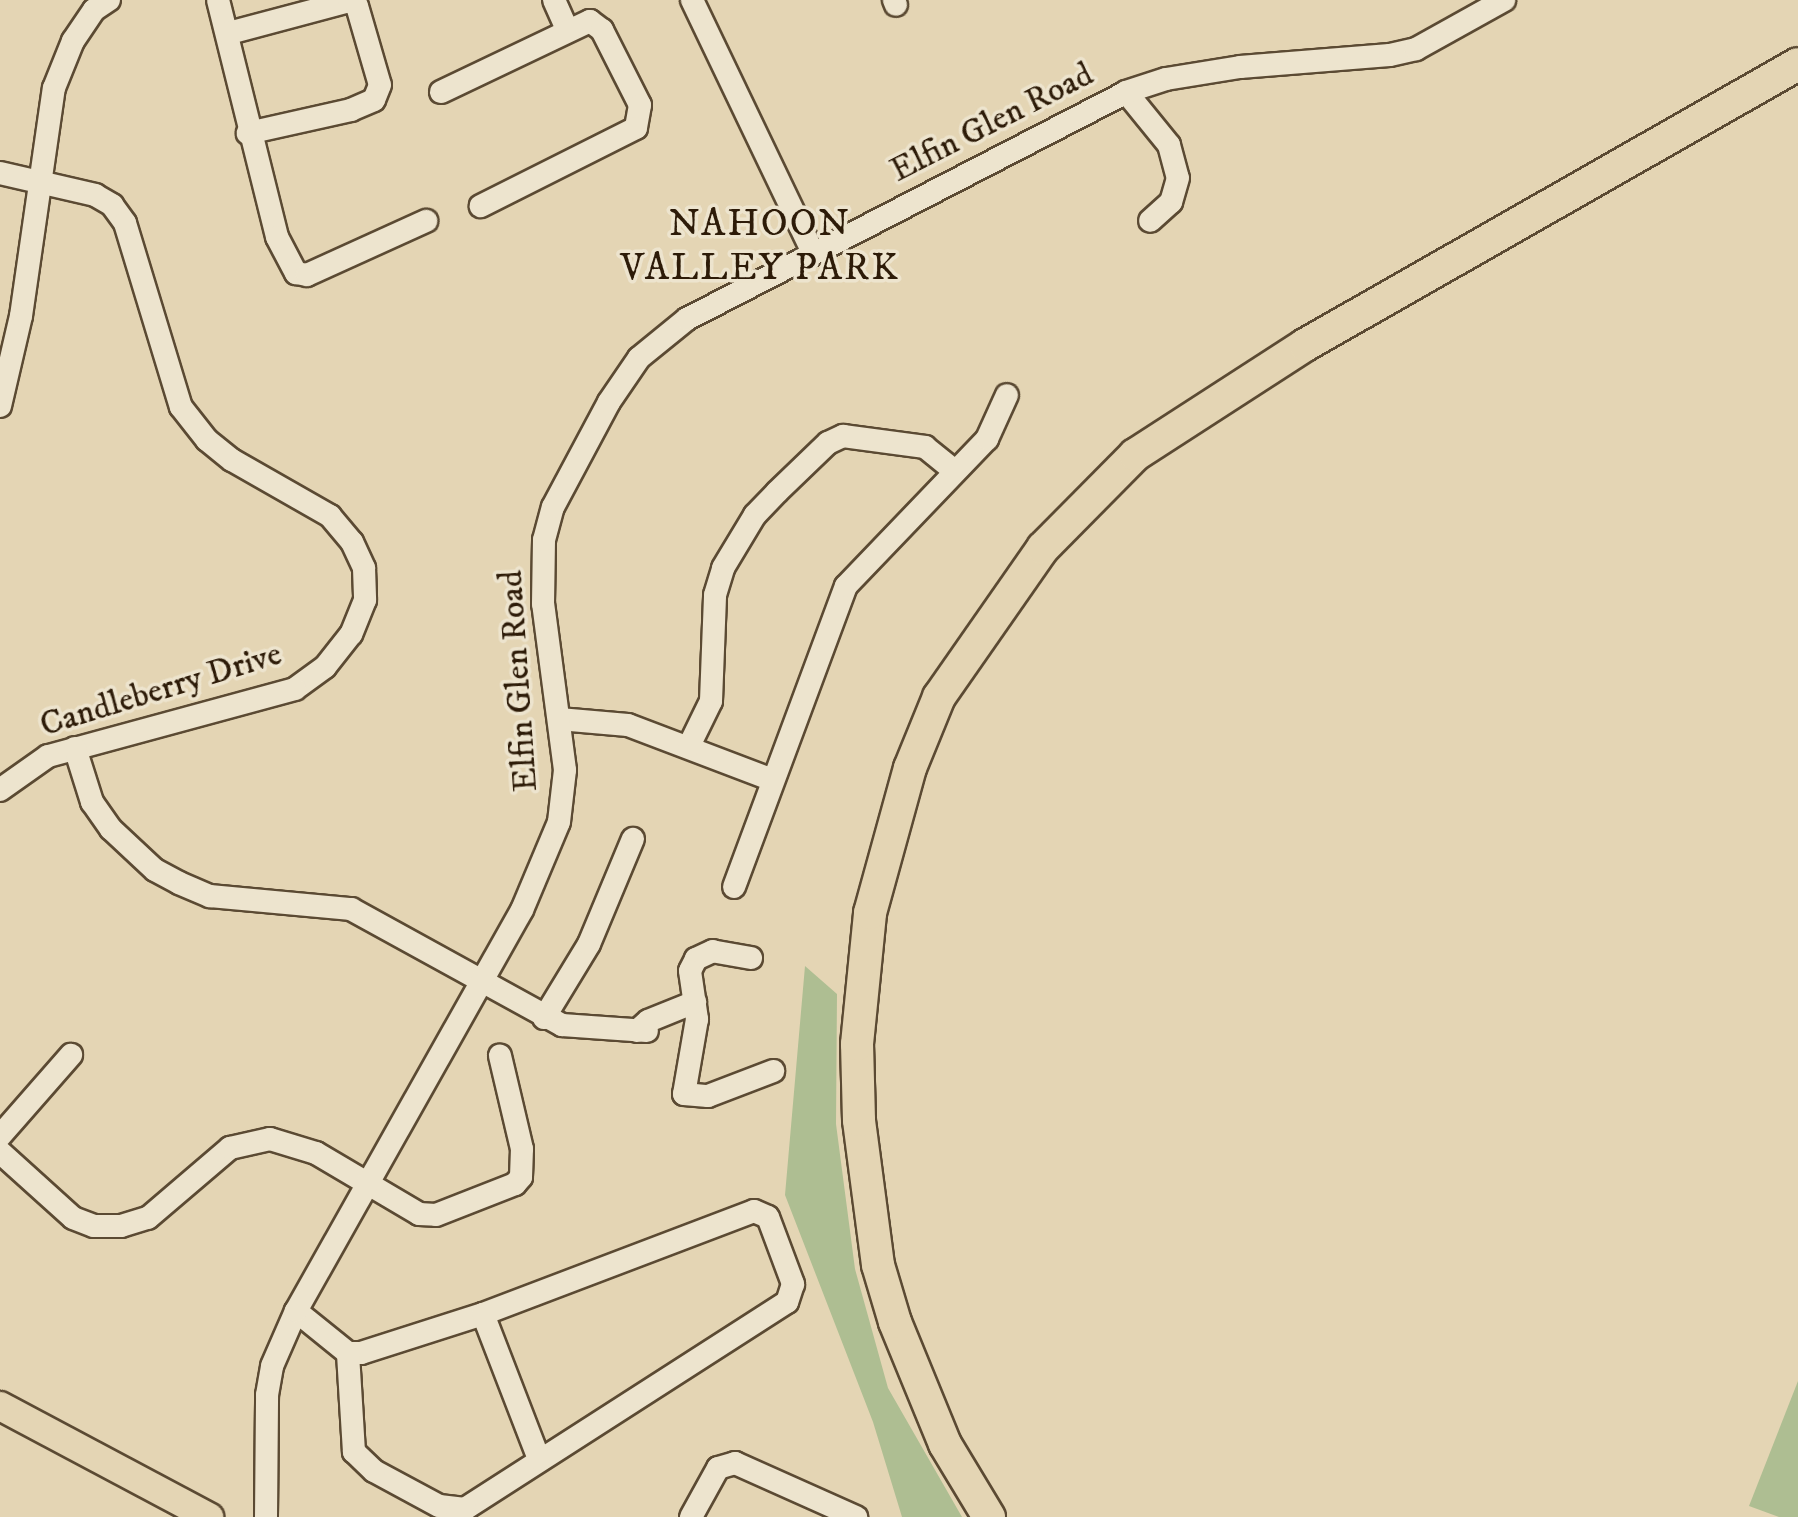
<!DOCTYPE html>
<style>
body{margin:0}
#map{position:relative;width:1798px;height:1517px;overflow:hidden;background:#e4d5b4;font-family:"IM FELL DW Pica",serif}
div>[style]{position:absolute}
.green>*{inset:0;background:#aebe92}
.roads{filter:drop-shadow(2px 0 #5b4a33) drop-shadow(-2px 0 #5b4a33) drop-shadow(0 2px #5b4a33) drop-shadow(0 -2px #5b4a33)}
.minor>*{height:22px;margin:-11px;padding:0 11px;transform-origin:11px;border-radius:11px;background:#ede4ce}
.major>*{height:28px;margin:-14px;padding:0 14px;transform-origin:14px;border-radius:14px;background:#e4d5b4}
.highway>*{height:32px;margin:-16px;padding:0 16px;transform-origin:16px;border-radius:16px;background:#e4d5b4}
span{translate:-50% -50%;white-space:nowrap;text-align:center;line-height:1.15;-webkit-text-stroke:7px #ede4ce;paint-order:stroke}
.street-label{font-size:34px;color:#2d1b08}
.quarter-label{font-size:38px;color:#2d1b08;letter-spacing:2px}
</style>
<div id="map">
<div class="green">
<i style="clip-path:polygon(805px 966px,837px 994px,836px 1124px,855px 1269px,888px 1388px,962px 1517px,902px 1517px,873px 1422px,785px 1195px)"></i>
<i style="clip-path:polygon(1798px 1381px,1798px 1517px,1779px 1517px,1749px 1506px)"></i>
</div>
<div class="roads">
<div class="minor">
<i style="left:218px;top:0;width:244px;rotate:76deg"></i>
<i style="left:277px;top:237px;width:41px;rotate:62.2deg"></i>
<i style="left:296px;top:273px;width:11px;rotate:10deg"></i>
<i style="left:307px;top:275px;width:131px;rotate:-24.4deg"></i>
<i style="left:554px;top:0;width:32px;rotate:66deg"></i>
<i style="left:692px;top:0;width:280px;rotate:64.4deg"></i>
<i style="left:894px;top:0;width:5px;rotate:68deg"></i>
<i style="left:229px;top:33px;width:124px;rotate:-14.9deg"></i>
<i style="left:349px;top:1px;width:9px;rotate:32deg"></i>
<i style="left:357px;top:6px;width:82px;rotate:73.8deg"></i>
<i style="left:380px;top:85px;width:16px;rotate:112deg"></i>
<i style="left:374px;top:100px;width:25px;rotate:157deg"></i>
<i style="left:351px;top:110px;width:106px;rotate:167.4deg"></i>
<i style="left:441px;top:92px;width:165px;rotate:-25.5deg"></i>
<i style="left:590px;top:21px;width:15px;rotate:37deg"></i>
<i style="left:602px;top:30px;width:84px;rotate:63.1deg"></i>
<i style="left:640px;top:105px;width:23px;rotate:100deg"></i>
<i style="left:636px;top:128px;width:174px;rotate:153.3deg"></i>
<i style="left:1126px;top:92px;width:68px;rotate:50.9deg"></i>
<i style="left:1169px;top:145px;width:34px;rotate:75deg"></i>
<i style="left:1178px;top:178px;width:25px;rotate:106deg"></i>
<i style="left:1171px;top:202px;width:28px;rotate:138deg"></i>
<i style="left:0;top:173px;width:98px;rotate:13deg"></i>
<i style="left:95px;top:195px;width:20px;rotate:30deg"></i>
<i style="left:112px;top:205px;width:22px;rotate:54deg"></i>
<i style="left:125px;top:223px;width:192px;rotate:73.1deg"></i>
<i style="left:181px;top:407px;width:42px;rotate:51.8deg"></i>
<i style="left:207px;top:440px;width:32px;rotate:39deg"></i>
<i style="left:232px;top:460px;width:113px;rotate:29.7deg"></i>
<i style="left:330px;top:516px;width:34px;rotate:50deg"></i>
<i style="left:352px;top:542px;width:29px;rotate:65deg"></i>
<i style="left:364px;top:568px;width:32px;rotate:88deg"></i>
<i style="left:365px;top:600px;width:37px;rotate:112deg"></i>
<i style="left:351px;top:634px;width:42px;rotate:128.2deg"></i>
<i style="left:325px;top:667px;width:37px;rotate:144deg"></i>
<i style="left:295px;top:689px;width:256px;rotate:164.8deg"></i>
<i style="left:48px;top:756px;width:59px;rotate:144.7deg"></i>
<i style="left:0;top:406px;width:92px;rotate:-76.9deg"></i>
<i style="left:21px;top:316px;width:230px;rotate:-81.8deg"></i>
<i style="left:54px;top:88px;width:51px;rotate:-68deg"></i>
<i style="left:73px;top:41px;width:37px;rotate:-56deg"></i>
<i style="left:94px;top:10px;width:18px;rotate:-34deg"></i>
<i style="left:559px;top:719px;width:69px;rotate:5deg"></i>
<i style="left:628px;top:725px;width:152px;rotate:20.8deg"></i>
<i style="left:689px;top:746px;width:50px;rotate:-63.9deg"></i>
<i style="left:711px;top:701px;width:106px;rotate:-87.8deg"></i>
<i style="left:715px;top:595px;width:28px;rotate:-73deg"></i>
<i style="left:723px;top:568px;width:62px;rotate:-58.9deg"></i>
<i style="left:755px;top:515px;width:32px;rotate:-46deg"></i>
<i style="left:777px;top:492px;width:71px;rotate:-43.9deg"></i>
<i style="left:828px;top:443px;width:17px;rotate:-25deg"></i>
<i style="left:843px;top:436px;width:83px;rotate:7.6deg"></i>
<i style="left:925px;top:447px;width:38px;rotate:39deg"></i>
<i style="left:75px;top:748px;width:57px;rotate:72.5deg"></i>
<i style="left:92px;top:802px;width:33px;rotate:55deg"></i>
<i style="left:111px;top:829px;width:60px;rotate:43deg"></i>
<i style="left:155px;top:870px;width:27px;rotate:28deg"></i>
<i style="left:179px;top:883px;width:34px;rotate:23deg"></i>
<i style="left:210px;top:896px;width:142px;rotate:5.3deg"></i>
<i style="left:351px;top:909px;width:241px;rotate:28.8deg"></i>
<i style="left:562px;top:1025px;width:85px;rotate:4deg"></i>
<i style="left:734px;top:887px;width:321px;rotate:-69.6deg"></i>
<i style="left:846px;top:586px;width:204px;rotate:-46.2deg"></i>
<i style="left:987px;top:439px;width:48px;rotate:-65.6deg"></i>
<i style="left:751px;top:958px;width:39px;rotate:-170deg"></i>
<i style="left:713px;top:951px;width:19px;rotate:155deg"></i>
<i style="left:696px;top:959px;width:13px;rotate:117deg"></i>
<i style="left:690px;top:971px;width:49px;rotate:81.7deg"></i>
<i style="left:697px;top:1019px;width:76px;rotate:99.8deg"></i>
<i style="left:684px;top:1094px;width:24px;rotate:5deg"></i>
<i style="left:708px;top:1096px;width:70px;rotate:-21deg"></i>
<i style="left:544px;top:1018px;width:87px;rotate:-58.7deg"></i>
<i style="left:589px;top:944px;width:114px;rotate:-67.3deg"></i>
<i style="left:637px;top:1031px;width:15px;rotate:-42deg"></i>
<i style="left:648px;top:1021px;width:51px;rotate:-22deg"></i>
<i style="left:0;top:1136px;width:108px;rotate:-48.8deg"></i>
<i style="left:0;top:1152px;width:98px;rotate:42.1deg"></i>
<i style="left:73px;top:1218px;width:22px;rotate:21deg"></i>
<i style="left:94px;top:1226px;width:27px"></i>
<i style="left:121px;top:1226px;width:28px;rotate:-17deg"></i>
<i style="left:148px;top:1218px;width:108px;rotate:-40.5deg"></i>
<i style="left:230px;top:1148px;width:41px;rotate:-12.7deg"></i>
<i style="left:270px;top:1139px;width:48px;rotate:16.9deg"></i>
<i style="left:316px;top:1153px;width:120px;rotate:30.6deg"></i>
<i style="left:419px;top:1214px;width:17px;rotate:3deg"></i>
<i style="left:436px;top:1215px;width:85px;rotate:-21.4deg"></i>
<i style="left:515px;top:1184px;width:9px;rotate:-49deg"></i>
<i style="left:521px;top:1177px;width:28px;rotate:-88deg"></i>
<i style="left:522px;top:1149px;width:96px;rotate:-103.3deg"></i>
<i style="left:296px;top:1311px;width:67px;rotate:38.9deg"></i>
<i style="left:348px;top:1353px;width:13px"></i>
<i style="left:361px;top:1353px;width:128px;rotate:-17.7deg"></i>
<i style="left:483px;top:1314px;width:290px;rotate:-20.8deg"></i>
<i style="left:754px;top:1211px;width:15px;rotate:23deg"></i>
<i style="left:768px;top:1217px;width:72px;rotate:69.5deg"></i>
<i style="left:793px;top:1284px;width:19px;rotate:108deg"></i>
<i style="left:787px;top:1302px;width:383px;rotate:147.3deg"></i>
<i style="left:465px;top:1509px;width:26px;rotate:-173deg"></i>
<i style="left:439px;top:1506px;width:74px;rotate:-151.7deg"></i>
<i style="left:374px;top:1471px;width:28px;rotate:-136deg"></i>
<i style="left:354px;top:1452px;width:99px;rotate:-93.5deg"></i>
<i style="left:483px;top:1314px;width:155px;rotate:68.9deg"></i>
<i style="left:266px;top:1517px;width:122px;rotate:-89.5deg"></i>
<i style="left:267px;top:1395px;width:29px;rotate:-80deg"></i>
<i style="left:272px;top:1366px;width:60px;rotate:-66.4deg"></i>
<i style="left:296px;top:1311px;width:460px;rotate:-60.6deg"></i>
<i style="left:522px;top:910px;width:95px;rotate:-67.2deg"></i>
<i style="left:559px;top:822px;width:52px;rotate:-83.4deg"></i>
<i style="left:565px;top:770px;width:167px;rotate:-97.5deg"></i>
<i style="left:543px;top:604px;width:64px;rotate:-89.1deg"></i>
<i style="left:544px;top:540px;width:34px;rotate:-75deg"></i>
<i style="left:553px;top:507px;width:119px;rotate:-61.9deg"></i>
<i style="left:609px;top:402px;width:53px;rotate:-55.7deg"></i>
<i style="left:639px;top:358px;width:62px;rotate:-39.1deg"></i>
<i style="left:687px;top:319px;width:494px;rotate:-27.3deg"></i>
<i style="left:1126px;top:92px;width:42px;rotate:-18deg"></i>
<i style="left:1166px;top:79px;width:75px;rotate:-9.2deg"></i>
<i style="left:1240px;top:67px;width:150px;rotate:-4.6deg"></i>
<i style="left:1390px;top:55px;width:27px;rotate:-13deg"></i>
<i style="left:1416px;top:49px;width:101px;rotate:-29.1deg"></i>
<i style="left:691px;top:1517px;width:56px;rotate:-61.1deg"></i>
<i style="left:718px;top:1468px;width:18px;rotate:-16deg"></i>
<i style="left:735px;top:1463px;width:133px;rotate:24.1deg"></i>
</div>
<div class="major">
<i style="left:0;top:1406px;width:237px;rotate:28deg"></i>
</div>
<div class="highway">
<i style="left:989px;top:1517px;width:85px;rotate:-121.1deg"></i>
<i style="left:945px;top:1444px;width:132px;rotate:-112.3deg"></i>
<i style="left:895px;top:1322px;width:59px;rotate:-106.6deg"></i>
<i style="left:878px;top:1265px;width:146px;rotate:-97.5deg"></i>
<i style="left:859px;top:1120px;width:76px;rotate:-91.5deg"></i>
<i style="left:857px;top:1044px;width:132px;rotate:-84.3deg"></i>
<i style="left:870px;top:913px;width:150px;rotate:-74.6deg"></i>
<i style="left:910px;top:768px;width:77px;rotate:-67.8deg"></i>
<i style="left:939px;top:697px;width:182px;rotate:-55.1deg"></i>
<i style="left:1043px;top:548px;width:131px;rotate:-45.3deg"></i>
<i style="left:1135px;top:455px;width:202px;rotate:-32.9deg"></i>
<i style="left:1305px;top:345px;width:567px;rotate:-29.68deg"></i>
</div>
</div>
<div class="street-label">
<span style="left:992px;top:123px;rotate:-27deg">Elfin Glen Road</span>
<span style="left:519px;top:681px;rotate:-94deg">Elfin Glen Road</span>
<span style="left:161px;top:690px;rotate:-17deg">Candleberry Drive</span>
</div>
<div class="quarter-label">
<span style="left:760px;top:247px">NAHOON<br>VALLEY PARK</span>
</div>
</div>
